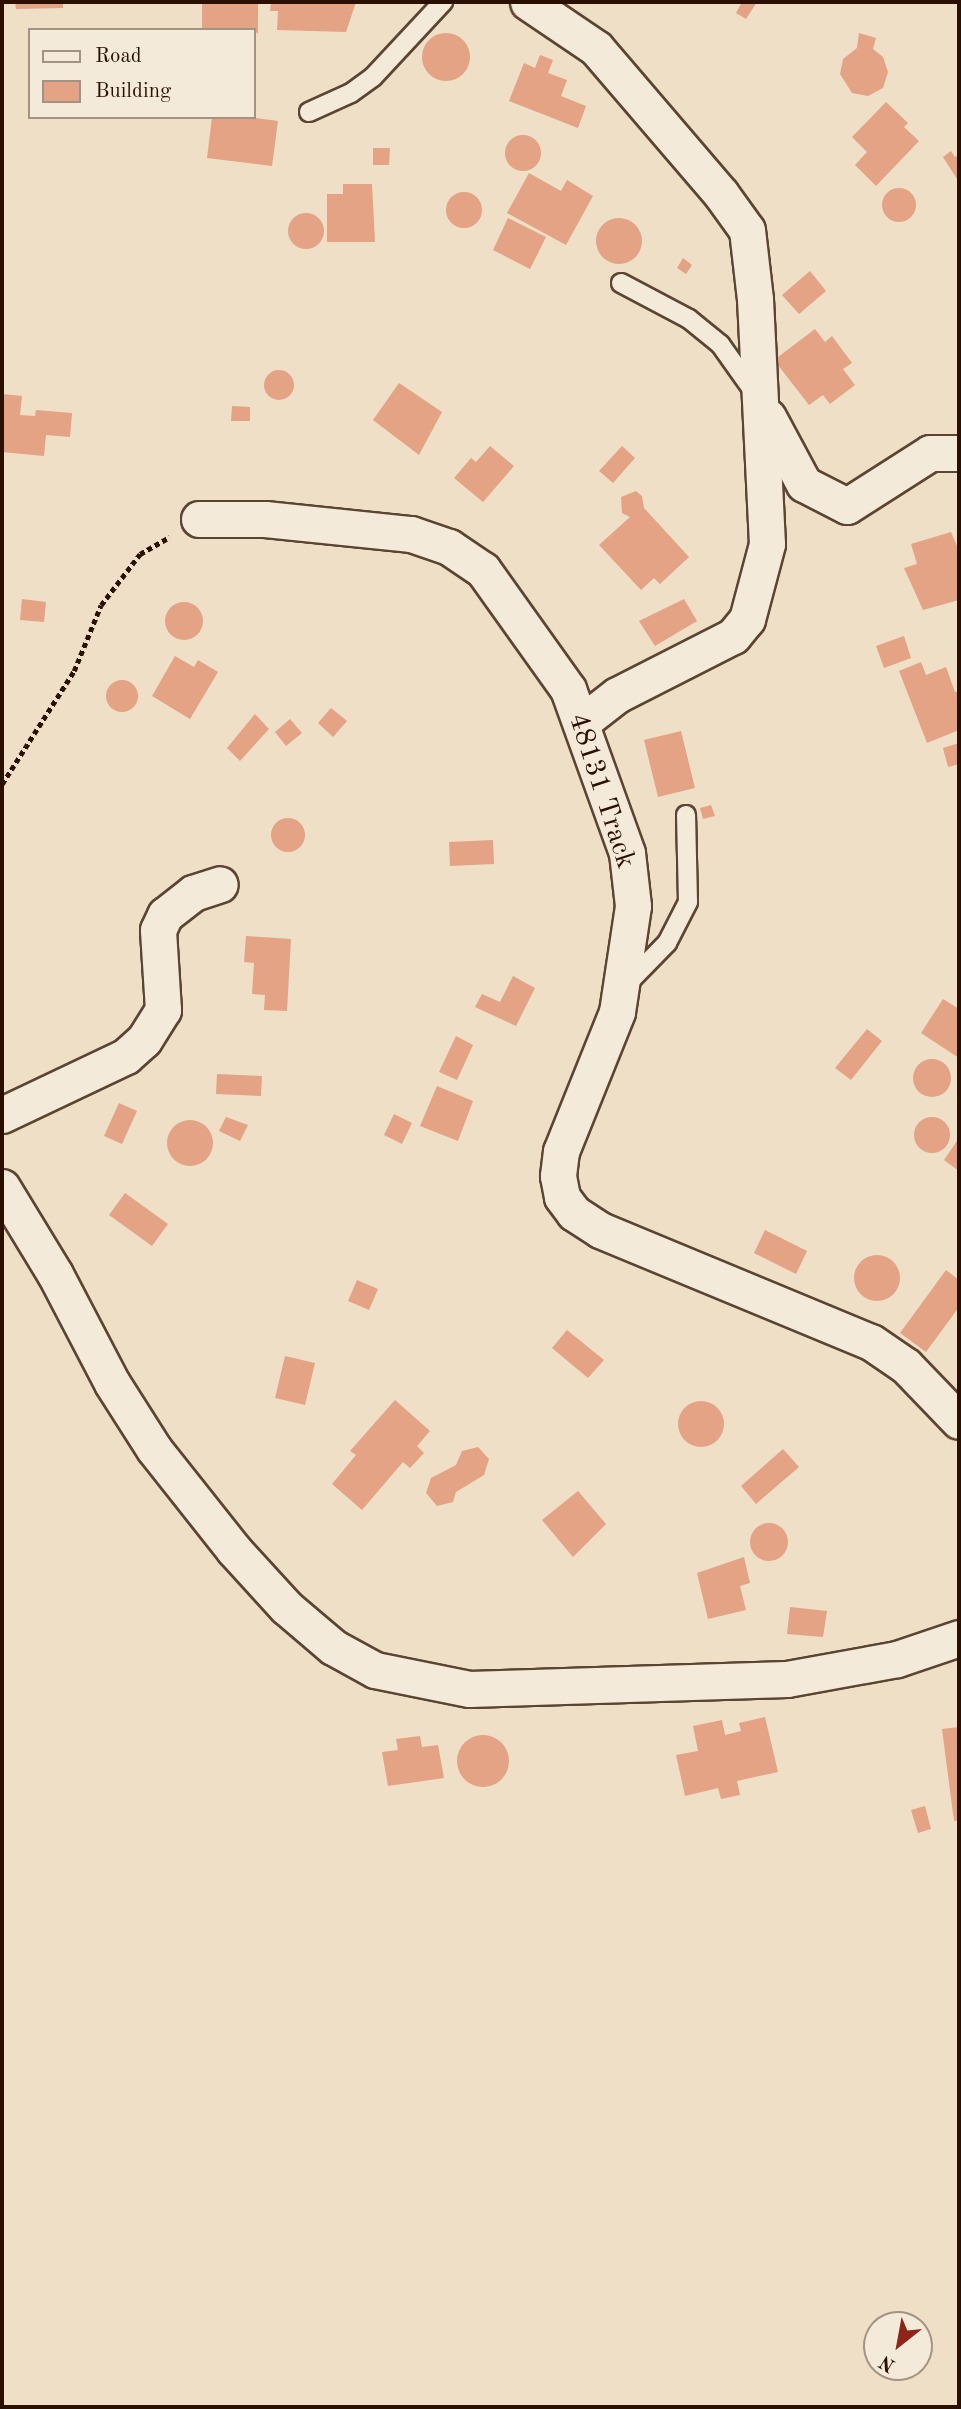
<!DOCTYPE html>
<style>
body{margin:0}
#map{position:relative;width:961px;height:2409px;overflow:hidden;background:#eedfc6;font-family:"Old Standard TT",serif}
div>[style]{position:absolute}
.building>*{inset:0;background:#e3a384}
.round{border-radius:50%}
.path>*{height:4.5px;margin-top:-2.25px;transform-origin:0;background:repeating-linear-gradient(90deg,#2b1001 0 5px,transparent 0 8.5px)}
.roads{filter:drop-shadow(2px 0 #5c4432) drop-shadow(-2px 0 #5c4432) drop-shadow(0 2px #5c4432) drop-shadow(0 -2px #5c4432)}
.lane>*{height:18px;margin:-9px;padding:0 9px;transform-origin:9px;border-radius:9px;background:#f4eada}
.street>*{height:35px;margin:-17.5px;padding:0 17.5px;transform-origin:17.5px;border-radius:17.5px;background:#f4eada}
span{translate:-50% -50%;white-space:nowrap;text-align:center;line-height:1.15;-webkit-text-stroke:5px #f4eada;paint-order:stroke}
.street-label{font-size:28px;color:#2b1001}
.frame{position:absolute;inset:0;border:4px solid #2b1001;pointer-events:none}
.legend{position:absolute;left:28px;top:28px;width:228px;height:91px;box-sizing:border-box;background:#f4eada;border:2px solid #a49383;margin:0;padding:9px 12px;list-style:none;font-size:21px;color:#2b1001}
.legend li{display:flex;align-items:center;gap:14px;height:35px}
.legend b{width:35px;border:2px solid #a49383}
.north{position:absolute;left:863px;top:2311px;width:70px;height:70px;box-sizing:border-box;background:#f4eada;border:2px solid #a49383;border-radius:50%;rotate:211deg;font-size:19px;font-weight:700;line-height:28px;text-align:center;color:#2b1001}
.north::after{content:'';display:block;margin:auto;width:24px;height:32px;background:#8f2418;clip-path:polygon(50% 0,100% 100%,50% 72%,0 100%)}
</style>
<div id="map">
<div class="building">
<i style="clip-path:polygon(15px 2px,63px 2px,63px 8px,16px 9px)"></i>
<i style="clip-path:polygon(202px 2px,258px 2px,258px 34px,254px 30px,202px 30px)"></i>
<i style="clip-path:polygon(271px 2px,356px 2px,346px 32px,277px 30px,278px 11px,270px 11px)"></i>
<i style="clip-path:polygon(742px 2px,757px 2px,746px 19px,736px 13px)"></i>
<i style="clip-path:polygon(859px 33px,876px 38px,873px 49px,883px 57px,888px 72px,883px 88px,868px 96px,852px 93px,840px 74px,843px 59px,857px 48px)"></i>
<i class="round" style="left:422px;top:33px;width:48px;height:48px"></i>
<i style="clip-path:polygon(540px 55px,553px 60px,548px 73px,567px 80px,561px 96px,586px 106px,578px 128px,509px 101px,524px 63px,535px 68px)"></i>
<i style="clip-path:polygon(886px 102px,908px 123px,904px 127px,919px 141px,876px 186px,855px 165px,867px 152px,852px 137px)"></i>
<i style="clip-path:polygon(254px 113px,256px 118px,278px 121px,272px 166px,207px 158px,212px 117px,254px 117px)"></i>
<i class="round" style="left:505px;top:135px;width:36px;height:36px"></i>
<i style="clip-path:polygon(373px 148px,390px 148px,389px 165px,373px 165px)"></i>
<i style="clip-path:polygon(951px 151px,955px 157px,959px 155px,957px 179px,943px 157px)"></i>
<i style="clip-path:polygon(529px 173px,561px 191px,567px 180px,593px 196px,566px 245px,507px 213px)"></i>
<i style="clip-path:polygon(343px 184px,372px 184px,375px 242px,327px 242px,327px 194px,343px 194px)"></i>
<i class="round" style="left:882px;top:188px;width:34px;height:34px"></i>
<i class="round" style="left:446px;top:192px;width:36px;height:36px"></i>
<i class="round" style="left:288px;top:213px;width:36px;height:36px"></i>
<i class="round" style="left:596px;top:218px;width:46px;height:46px"></i>
<i style="clip-path:polygon(508px 218px,546px 237px,530px 269px,493px 250px)"></i>
<i style="clip-path:polygon(683px 258px,692px 265px,686px 274px,677px 268px)"></i>
<i style="clip-path:polygon(810px 271px,826px 291px,799px 314px,782px 295px)"></i>
<i style="clip-path:polygon(815px 329px,825px 342px,832px 336px,852px 363px,843px 369px,855px 385px,830px 404px,823px 395px,809px 405px,774px 360px)"></i>
<i class="round" style="left:264px;top:370px;width:30px;height:30px"></i>
<i style="clip-path:polygon(399px 383px,442px 412px,419px 455px,373px 420px)"></i>
<i style="clip-path:polygon(2px 394px,22px 396px,20px 415px,35px 416px,36px 410px,72px 413px,70px 437px,46px 435px,44px 456px,2px 452px)"></i>
<i style="clip-path:polygon(232px 406px,250px 407px,250px 421px,231px 421px)"></i>
<i style="clip-path:polygon(490px 446px,514px 466px,483px 502px,454px 478px,471px 458px,476px 462px)"></i>
<i style="clip-path:polygon(622px 446px,635px 458px,613px 483px,599px 471px)"></i>
<i style="clip-path:polygon(636px 491px,642px 496px,644px 508px,689px 557px,660px 584px,654px 578px,641px 590px,599px 545px,630px 517px,622px 513px,621px 497px)"></i>
<i style="clip-path:polygon(951px 532px,959px 551px,959px 600px,923px 610px,904px 568px,917px 564px,911px 544px)"></i>
<i style="clip-path:polygon(22px 599px,46px 602px,44px 622px,20px 620px)"></i>
<i style="clip-path:polygon(684px 599px,697px 621px,655px 646px,639px 621px)"></i>
<i class="round" style="left:165px;top:602px;width:38px;height:38px"></i>
<i style="clip-path:polygon(904px 636px,911px 658px,884px 668px,876px 646px)"></i>
<i style="clip-path:polygon(175px 656px,194px 667px,198px 660px,218px 672px,190px 719px,152px 696px)"></i>
<i style="clip-path:polygon(921px 662px,926px 675px,946px 667px,955px 692px,959px 691px,959px 730px,927px 743px,899px 671px)"></i>
<i class="round" style="left:106px;top:680px;width:32px;height:32px"></i>
<i style="clip-path:polygon(331px 708px,347px 721px,333px 737px,318px 723px)"></i>
<i style="clip-path:polygon(255px 714px,269px 729px,240px 761px,227px 748px)"></i>
<i style="clip-path:polygon(290px 719px,302px 733px,286px 746px,275px 732px)"></i>
<i style="clip-path:polygon(681px 731px,695px 788px,658px 797px,644px 740px)"></i>
<i style="clip-path:polygon(959px 743px,959px 764px,948px 767px,943px 748px)"></i>
<i style="clip-path:polygon(711px 805px,715px 816px,703px 819px,700px 808px)"></i>
<i class="round" style="left:271px;top:818px;width:34px;height:34px"></i>
<i style="clip-path:polygon(493px 840px,494px 864px,450px 866px,449px 842px)"></i>
<i style="clip-path:polygon(246px 936px,291px 939px,287px 1011px,264px 1010px,265px 995px,252px 994px,254px 963px,244px 962px)"></i>
<i style="clip-path:polygon(513px 976px,535px 988px,516px 1026px,475px 1007px,482px 994px,500px 1002px)"></i>
<i style="clip-path:polygon(943px 999px,959px 1009px,959px 1058px,921px 1033px)"></i>
<i style="clip-path:polygon(867px 1029px,882px 1041px,851px 1080px,835px 1068px)"></i>
<i style="clip-path:polygon(456px 1036px,473px 1045px,457px 1080px,439px 1072px)"></i>
<i class="round" style="left:913px;top:1059px;width:38px;height:38px"></i>
<i style="clip-path:polygon(217px 1074px,262px 1076px,261px 1096px,216px 1094px)"></i>
<i style="clip-path:polygon(437px 1086px,473px 1101px,458px 1141px,420px 1126px)"></i>
<i style="clip-path:polygon(119px 1103px,137px 1111px,122px 1144px,104px 1136px)"></i>
<i style="clip-path:polygon(394px 1114px,412px 1123px,402px 1144px,384px 1135px)"></i>
<i style="clip-path:polygon(226px 1117px,248px 1125px,240px 1141px,219px 1131px)"></i>
<i class="round" style="left:914px;top:1117px;width:36px;height:36px"></i>
<i class="round" style="left:167px;top:1120px;width:46px;height:46px"></i>
<i style="clip-path:polygon(959px 1138px,959px 1171px,944px 1160px)"></i>
<i style="clip-path:polygon(125px 1193px,168px 1224px,152px 1246px,109px 1215px)"></i>
<i style="clip-path:polygon(765px 1230px,807px 1251px,796px 1274px,754px 1253px)"></i>
<i class="round" style="left:854px;top:1255px;width:46px;height:46px"></i>
<i style="clip-path:polygon(946px 1270px,959px 1280px,959px 1307px,926px 1352px,900px 1333px)"></i>
<i style="clip-path:polygon(357px 1280px,378px 1289px,369px 1310px,348px 1301px)"></i>
<i style="clip-path:polygon(567px 1330px,604px 1360px,588px 1378px,552px 1348px)"></i>
<i style="clip-path:polygon(285px 1356px,315px 1363px,305px 1405px,275px 1398px)"></i>
<i style="clip-path:polygon(395px 1400px,430px 1431px,417px 1446px,424px 1453px,410px 1468px,403px 1462px,362px 1510px,332px 1484px,356px 1455px,350px 1451px)"></i>
<i class="round" style="left:678px;top:1401px;width:46px;height:46px"></i>
<i style="clip-path:polygon(478px 1447px,489px 1459px,484px 1475px,456px 1492px,453px 1502px,437px 1506px,426px 1493px,431px 1478px,456px 1465px,462px 1451px)"></i>
<i style="clip-path:polygon(783px 1449px,799px 1467px,756px 1504px,741px 1486px)"></i>
<i style="clip-path:polygon(578px 1491px,606px 1524px,573px 1557px,542px 1520px)"></i>
<i class="round" style="left:750px;top:1523px;width:38px;height:38px"></i>
<i style="clip-path:polygon(744px 1557px,750px 1583px,740px 1586px,746px 1610px,708px 1619px,697px 1573px)"></i>
<i style="clip-path:polygon(790px 1607px,827px 1611px,823px 1637px,787px 1634px)"></i>
<i style="clip-path:polygon(765px 1717px,778px 1772px,737px 1781px,740px 1795px,721px 1799px,718px 1788px,685px 1796px,676px 1755px,698px 1751px,693px 1726px,722px 1720px,725px 1735px,741px 1731px,739px 1723px)"></i>
<i style="clip-path:polygon(959px 1727px,959px 1820px,954px 1821px,942px 1729px)"></i>
<i class="round" style="left:457px;top:1735px;width:52px;height:52px"></i>
<i style="clip-path:polygon(420px 1736px,422px 1747px,438px 1745px,444px 1778px,388px 1786px,382px 1752px,398px 1750px,396px 1739px)"></i>
<i style="clip-path:polygon(925px 1806px,931px 1829px,918px 1833px,911px 1810px)"></i>
</div>
<div class="path">
<i style="left:2px;top:784px;width:134px;rotate:-57.5deg"></i>
<i style="left:74px;top:671px;width:71px;rotate:-67.8deg"></i>
<i style="left:101px;top:605px;width:64px;rotate:-52.6deg"></i>
<i style="left:140px;top:554px;width:34px;rotate:-30deg"></i>
</div>
<div class="roads">
<div class="lane">
<i style="left:309px;top:112px;width:46px;rotate:-24.3deg"></i>
<i style="left:351px;top:93px;width:27px;rotate:-36deg"></i>
<i style="left:373px;top:77px;width:103px;rotate:-47deg"></i>
<i style="left:621px;top:283px;width:77px;rotate:27.9deg"></i>
<i style="left:689px;top:319px;width:40px;rotate:39deg"></i>
<i style="left:720px;top:344px;width:59px;rotate:54.7deg"></i>
<i style="left:624px;top:987px;width:62px;rotate:-45.7deg"></i>
<i style="left:667px;top:943px;width:46px;rotate:-62.9deg"></i>
<i style="left:688px;top:902px;width:87px;rotate:-91.3deg"></i>
</div>
<div class="street">
<i style="left:528px;top:2px;width:82px;rotate:34.1deg"></i>
<i style="left:596px;top:48px;width:192px;rotate:49.4deg"></i>
<i style="left:721px;top:194px;width:44px;rotate:54.2deg"></i>
<i style="left:747px;top:230px;width:69px;rotate:83.4deg"></i>
<i style="left:755px;top:299px;width:245px;rotate:87.2deg"></i>
<i style="left:767px;top:544px;width:78px;rotate:104.9deg"></i>
<i style="left:747px;top:619px;width:22px;rotate:129deg"></i>
<i style="left:733px;top:636px;width:130px;rotate:153deg"></i>
<i style="left:617px;top:695px;width:46px;rotate:142.1deg"></i>
<i style="left:768px;top:417px;width:76px;rotate:61.8deg"></i>
<i style="left:804px;top:484px;width:48px;rotate:27.1deg"></i>
<i style="left:847px;top:506px;width:98px;rotate:-32.6deg"></i>
<i style="left:930px;top:453px;width:29px"></i>
<i style="left:199px;top:519px;width:66px"></i>
<i style="left:265px;top:519px;width:147px;rotate:5.9deg"></i>
<i style="left:411px;top:534px;width:40px;rotate:18.9deg"></i>
<i style="left:449px;top:547px;width:41px;rotate:34.1deg"></i>
<i style="left:483px;top:570px;width:146px;rotate:54.5deg"></i>
<i style="left:568px;top:689px;width:174px;rotate:70.2deg"></i>
<i style="left:627px;top:853px;width:53px;rotate:83.5deg"></i>
<i style="left:633px;top:906px;width:107px;rotate:98.6deg"></i>
<i style="left:617px;top:1012px;width:150px;rotate:111.9deg"></i>
<i style="left:561px;top:1151px;width:25px;rotate:97deg"></i>
<i style="left:558px;top:1176px;width:21px;rotate:79deg"></i>
<i style="left:562px;top:1197px;width:20px;rotate:53deg"></i>
<i style="left:574px;top:1213px;width:31px;rotate:33deg"></i>
<i style="left:600px;top:1230px;width:293px;rotate:22.5deg"></i>
<i style="left:871px;top:1342px;width:42px;rotate:34.4deg"></i>
<i style="left:906px;top:1366px;width:76px;rotate:46.1deg"></i>
<i style="left:2px;top:1115px;width:137px;rotate:-25.4deg"></i>
<i style="left:126px;top:1056px;width:24px;rotate:-42deg"></i>
<i style="left:144px;top:1040px;width:36px;rotate:-58deg"></i>
<i style="left:163px;top:1010px;width:80px;rotate:-93.6deg"></i>
<i style="left:158px;top:930px;width:17px;rotate:-65deg"></i>
<i style="left:165px;top:915px;width:36px;rotate:-38deg"></i>
<i style="left:193px;top:893px;width:28px;rotate:-18deg"></i>
<i style="left:2px;top:1187px;width:102px;rotate:58.7deg"></i>
<i style="left:55px;top:1274px;width:123px;rotate:62.4deg"></i>
<i style="left:112px;top:1383px;width:78px;rotate:57.5deg"></i>
<i style="left:154px;top:1449px;width:129px;rotate:51.6deg"></i>
<i style="left:234px;top:1550px;width:77px;rotate:47.6deg"></i>
<i style="left:286px;top:1607px;width:62px;rotate:40.4deg"></i>
<i style="left:333px;top:1647px;width:48px;rotate:28.7deg"></i>
<i style="left:375px;top:1670px;width:96px;rotate:11.4deg"></i>
<i style="left:469px;top:1689px;width:318px;rotate:-1.8deg"></i>
<i style="left:787px;top:1679px;width:112px;rotate:-10.3deg"></i>
<i style="left:897px;top:1659px;width:65px;rotate:-18.7deg"></i>
</div>
</div>
<div class="street-label">
<span style="left:601px;top:791px;rotate:72deg">48131 Track</span>
</div>
<div class="frame"></div>
<ul class="legend">
<li><b style="height:9px;background:#f4eada"></b>Road</li>
<li><b style="height:19px;background:#e3a384"></b>Building</li>
</ul>
<div class="north">N</div>
</div>
